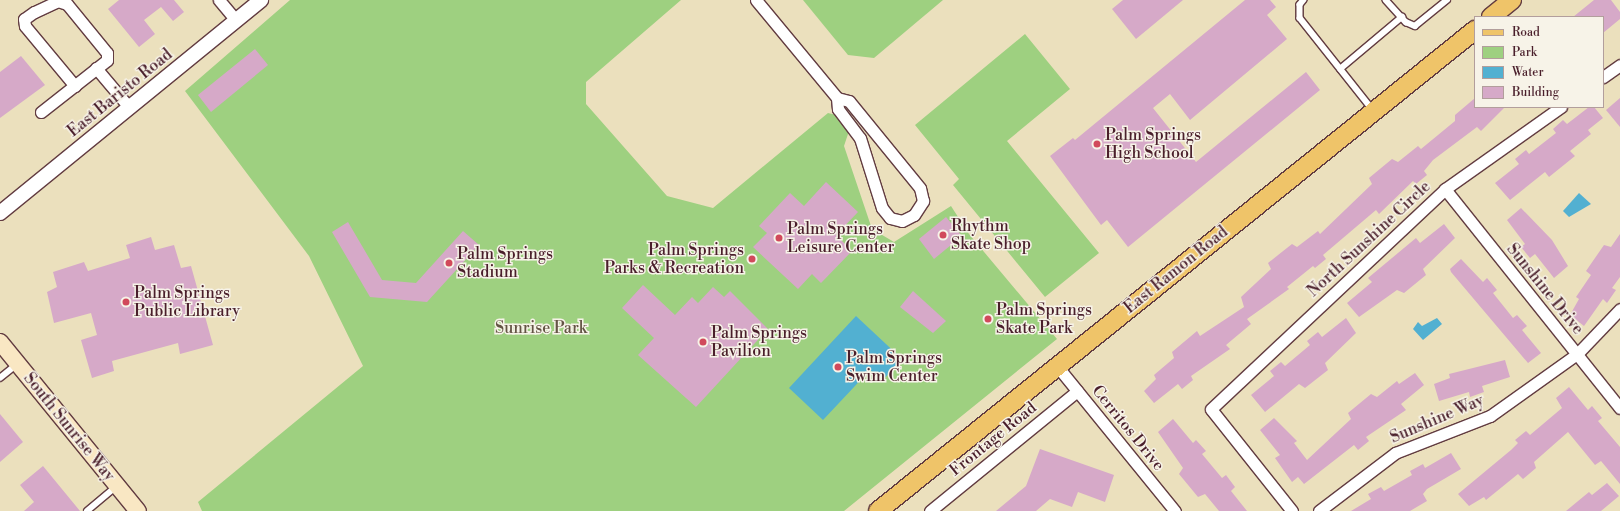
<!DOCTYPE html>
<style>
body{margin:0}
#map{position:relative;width:1620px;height:511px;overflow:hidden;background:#ebe0bd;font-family:"Libre Bodoni",serif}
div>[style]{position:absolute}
.green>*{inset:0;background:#9ed080}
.water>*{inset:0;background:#52b0d1}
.building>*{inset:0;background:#d6a9c8}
.roads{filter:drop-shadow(1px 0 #623c41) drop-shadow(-1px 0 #623c41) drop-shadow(0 1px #623c41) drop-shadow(0 -1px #623c41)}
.service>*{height:5.5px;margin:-2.75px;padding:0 2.75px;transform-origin:2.75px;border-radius:2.75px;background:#fff}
.minor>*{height:11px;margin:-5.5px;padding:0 5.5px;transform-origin:5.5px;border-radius:5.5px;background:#fff}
.tertiary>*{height:14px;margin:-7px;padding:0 7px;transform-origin:7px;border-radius:7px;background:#fff}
.secondary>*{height:16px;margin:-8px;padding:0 8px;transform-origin:8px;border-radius:8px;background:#f9e7c3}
.primary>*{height:18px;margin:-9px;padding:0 9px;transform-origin:9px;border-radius:9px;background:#efc469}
.dots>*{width:11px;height:11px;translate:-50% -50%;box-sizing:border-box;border:2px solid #f7f3e8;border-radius:50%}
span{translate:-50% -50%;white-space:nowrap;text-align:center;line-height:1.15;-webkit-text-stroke:3px #f7f3e8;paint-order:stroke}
.street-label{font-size:16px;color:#4a1f2b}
.poi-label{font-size:16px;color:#4a1f2b}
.left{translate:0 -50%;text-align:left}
.right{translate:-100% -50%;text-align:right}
.park-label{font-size:16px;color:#635444}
.legend{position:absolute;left:1474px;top:16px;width:130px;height:92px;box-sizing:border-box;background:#f7f3e8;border:1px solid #b29e9c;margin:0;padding:5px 7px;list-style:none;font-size:12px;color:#4a1f2b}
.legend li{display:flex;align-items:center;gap:8px;height:20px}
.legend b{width:20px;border:1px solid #b29e9c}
</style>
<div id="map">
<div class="green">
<i style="clip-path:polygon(290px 0,681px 0,586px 82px,586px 104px,667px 196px,713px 208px,828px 113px,836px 115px,849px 131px,844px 146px,872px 229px,894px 242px,951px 206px,969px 234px,1057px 339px,844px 511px,202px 511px,198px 502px,363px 366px,309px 256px,185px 91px)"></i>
<i style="clip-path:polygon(803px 0,943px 0,874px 58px,848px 55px)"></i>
<i style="clip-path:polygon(1025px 34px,1070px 89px,1007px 141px,1099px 253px,1045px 297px,953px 185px,959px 179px,915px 125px)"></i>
</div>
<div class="water">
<i style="clip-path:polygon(1579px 193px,1591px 204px,1569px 217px,1563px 211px)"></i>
<i style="clip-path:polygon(856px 316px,902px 359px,882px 381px,870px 370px,823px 420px,789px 388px)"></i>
<i style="clip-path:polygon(1437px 318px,1442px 324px,1423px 340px,1413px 329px,1418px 322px,1422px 326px)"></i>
</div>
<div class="building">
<i style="clip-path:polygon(119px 0,174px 0,184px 12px,173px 21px,161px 7px,144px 20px,155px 34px,139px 47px,108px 9px)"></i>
<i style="clip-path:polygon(1123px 0,1183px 0,1136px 39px,1112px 9px)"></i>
<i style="clip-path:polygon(1245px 0,1270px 0,1276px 7px,1267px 15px,1287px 39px,1190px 120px,1170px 94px,1153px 108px,1196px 162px,1306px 72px,1320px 90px,1128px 247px,1107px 220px,1101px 225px,1050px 156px,1073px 138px,1075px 140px)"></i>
<i style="clip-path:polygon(1594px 0,1611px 0,1620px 12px,1620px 19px,1603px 33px,1603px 17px,1573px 17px)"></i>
<i style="clip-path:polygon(255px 49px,268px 65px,211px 112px,198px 95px)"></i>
<i style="clip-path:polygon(21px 56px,45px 85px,0 118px,0 72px)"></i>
<i style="clip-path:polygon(1475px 98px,1475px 107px,1505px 107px,1481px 131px,1477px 127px,1433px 160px,1424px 171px,1427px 175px,1416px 184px,1413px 181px,1379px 214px,1376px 210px,1323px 255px,1326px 259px,1315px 268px,1313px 266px,1287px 287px,1289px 289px,1247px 319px,1251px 324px,1226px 345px,1230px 349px,1191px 376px,1193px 380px,1182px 389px,1178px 384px,1154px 403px,1144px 391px,1156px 379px,1154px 375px,1174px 358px,1172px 352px,1197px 331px,1200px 336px,1244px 307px,1241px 297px,1271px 269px,1268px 263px,1292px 244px,1297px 247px,1318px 231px,1320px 234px,1372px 184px,1369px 178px,1392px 159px,1398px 162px,1418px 146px,1421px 149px,1455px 121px,1455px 115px)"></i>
<i style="clip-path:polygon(1620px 98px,1620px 127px,1606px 110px)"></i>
<i style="clip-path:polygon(1589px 107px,1594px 107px,1603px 118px,1588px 130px,1591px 134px,1570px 151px,1575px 156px,1549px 177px,1545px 172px,1510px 200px,1495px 183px,1519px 164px,1515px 159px,1526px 150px,1529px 154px,1556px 133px,1553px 129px,1563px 120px,1567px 124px)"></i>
<i style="clip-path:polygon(826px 182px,858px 212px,836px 235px,852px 251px,821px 283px,812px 274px,798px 289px,753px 247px,767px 233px,759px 226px,790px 193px,804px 206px)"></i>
<i style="clip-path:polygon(1521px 208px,1552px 240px,1568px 266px,1554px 278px,1535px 254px,1530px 258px,1521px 247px,1525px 244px,1507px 220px)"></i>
<i style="clip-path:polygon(946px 217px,962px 236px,934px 259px,919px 239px)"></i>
<i style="clip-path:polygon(348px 222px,382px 280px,416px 283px,463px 231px,479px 245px,427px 302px,370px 297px,332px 232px)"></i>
<i style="clip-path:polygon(1444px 224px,1455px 238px,1423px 269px,1426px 275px,1404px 293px,1397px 290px,1359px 317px,1347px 303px,1372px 282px,1368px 278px,1416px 238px,1420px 243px)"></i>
<i style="clip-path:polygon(1620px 234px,1620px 277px,1612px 288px,1616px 290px,1607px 303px,1603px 299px,1584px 326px,1570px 315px,1579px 299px,1576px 297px,1591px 275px,1586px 271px,1604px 245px,1611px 247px)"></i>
<i style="clip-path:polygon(151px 237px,155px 250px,174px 245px,181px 268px,191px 266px,213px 345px,180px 354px,178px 343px,112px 361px,114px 371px,92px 378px,81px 340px,97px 335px,91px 313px,54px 323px,47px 292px,57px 287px,53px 272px,84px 262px,88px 271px,130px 258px,126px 245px)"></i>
<i style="clip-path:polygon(1461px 259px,1483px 282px,1487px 278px,1497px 290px,1493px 293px,1513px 318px,1517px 315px,1527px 326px,1522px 330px,1541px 353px,1528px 363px,1451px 272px,1450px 269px)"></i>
<i style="clip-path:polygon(643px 285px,675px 315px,692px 297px,698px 303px,713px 287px,724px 297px,730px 291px,768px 329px,696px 407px,638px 355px,654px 338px,622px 308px)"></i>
<i style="clip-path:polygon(913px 291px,946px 321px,933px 333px,900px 307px)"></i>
<i style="clip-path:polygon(1346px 318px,1356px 333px,1325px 363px,1328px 370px,1305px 388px,1299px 384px,1265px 412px,1251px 395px,1274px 376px,1270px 371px,1281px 362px,1285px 366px,1310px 345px,1307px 341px,1318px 332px,1322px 337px)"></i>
<i style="clip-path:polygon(1505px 360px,1510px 377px,1482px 386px,1484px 392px,1470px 397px,1469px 392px,1439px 401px,1434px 384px,1450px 378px,1449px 374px)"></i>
<i style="clip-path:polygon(1415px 373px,1424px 385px,1401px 404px,1406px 410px,1366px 437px,1369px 441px,1358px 450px,1354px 445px,1304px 484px,1298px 477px,1292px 482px,1275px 458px,1280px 455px,1260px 430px,1274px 418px,1297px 441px,1294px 443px,1307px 460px,1351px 419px,1348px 413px,1371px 394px,1377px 397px,1397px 381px,1399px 384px)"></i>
<i style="clip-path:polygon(1569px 387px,1588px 410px,1592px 406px,1602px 418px,1598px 421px,1620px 447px,1620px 484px,1601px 461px,1595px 465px,1568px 432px,1534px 462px,1536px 468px,1523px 479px,1518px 474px,1486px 500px,1484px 497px,1469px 506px,1458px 494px,1511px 450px,1518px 443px,1515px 440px,1526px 431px,1530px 435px,1562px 408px,1556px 398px)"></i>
<i style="clip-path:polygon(0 414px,23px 442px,0 462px)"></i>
<i style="clip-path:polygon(1173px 419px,1193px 443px,1196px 440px,1206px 451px,1202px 454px,1222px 478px,1226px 475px,1235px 487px,1231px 491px,1247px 511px,1219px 511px,1205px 494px,1198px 497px,1179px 474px,1183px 468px,1158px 432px)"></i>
<i style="clip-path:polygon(1040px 449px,1114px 475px,1105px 502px,1078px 492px,1072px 507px,1050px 499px,1036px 511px,996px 511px,1026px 486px)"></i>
<i style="clip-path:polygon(1451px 453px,1461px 469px,1427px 489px,1423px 494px,1427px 501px,1410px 511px,1351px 511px,1371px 499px,1368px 494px,1381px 487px,1384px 491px,1412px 475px,1410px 471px,1423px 464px,1425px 468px)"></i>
<i style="clip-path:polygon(43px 466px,80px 511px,24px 511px,34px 502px,20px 485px)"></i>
<i style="clip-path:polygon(1607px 483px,1619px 496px,1601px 511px,1566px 511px,1589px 492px,1592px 495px)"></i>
</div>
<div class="roads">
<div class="service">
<i style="left:1304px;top:0;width:6px;rotate:129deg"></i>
<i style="left:1300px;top:5px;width:13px;rotate:90deg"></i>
<i style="left:1300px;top:18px;width:116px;rotate:51.6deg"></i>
<i style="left:1386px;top:0;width:30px;rotate:48deg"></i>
<i style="left:1406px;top:22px;width:10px;rotate:24deg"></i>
<i style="left:1415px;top:26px;width:41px;rotate:-39.1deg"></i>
<i style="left:1340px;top:69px;width:81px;rotate:-40deg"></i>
<i style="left:0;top:378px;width:22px;rotate:-39deg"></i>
<i style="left:87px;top:511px;width:38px;rotate:-40deg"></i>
</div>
<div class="minor">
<i style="left:219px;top:0;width:26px;rotate:50deg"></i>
<i style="left:756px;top:0;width:127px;rotate:50.4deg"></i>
<i style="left:837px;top:98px;width:11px;rotate:85deg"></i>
<i style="left:838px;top:109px;width:36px;rotate:53deg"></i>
<i style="left:860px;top:138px;width:73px;rotate:72.6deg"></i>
<i style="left:882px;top:208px;width:13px;rotate:51deg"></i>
<i style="left:890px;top:218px;width:12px;rotate:14deg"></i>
<i style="left:902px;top:221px;width:13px;rotate:-27deg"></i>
<i style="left:914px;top:215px;width:17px;rotate:-57deg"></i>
<i style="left:923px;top:201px;width:13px;rotate:-103deg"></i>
<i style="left:920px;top:188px;width:112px;rotate:-129.2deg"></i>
<i style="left:849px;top:101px;width:12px;rotate:-166deg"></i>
<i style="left:96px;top:68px;width:51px;rotate:49.8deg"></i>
<i style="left:1603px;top:77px;width:21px;rotate:-35deg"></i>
<i style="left:41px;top:112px;width:84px;rotate:-38.2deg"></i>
<i style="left:107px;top:60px;width:7px;rotate:-90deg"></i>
<i style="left:107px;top:53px;width:63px;rotate:-129.2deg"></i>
<i style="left:67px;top:4px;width:9px;rotate:-162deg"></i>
<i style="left:58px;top:1px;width:26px;rotate:155deg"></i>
<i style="left:34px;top:12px;width:12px;rotate:145deg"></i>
<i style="left:24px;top:19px;width:7px;rotate:82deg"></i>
<i style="left:25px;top:26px;width:78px;rotate:50.2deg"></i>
<i style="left:1445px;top:189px;width:280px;rotate:51.4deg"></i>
<i style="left:1057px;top:366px;width:187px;rotate:50.9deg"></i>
<i style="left:930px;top:511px;width:190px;rotate:-39.2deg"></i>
<i style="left:1292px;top:511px;width:130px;rotate:-128.5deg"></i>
<i style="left:1211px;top:409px;width:321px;rotate:-43.2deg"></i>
<i style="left:1445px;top:189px;width:142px;rotate:-35.3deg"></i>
<i style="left:1319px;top:511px;width:96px;rotate:-37.3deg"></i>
<i style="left:1395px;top:453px;width:102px;rotate:-21.3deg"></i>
<i style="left:1490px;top:416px;width:107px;rotate:-35.5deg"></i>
<i style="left:1577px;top:354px;width:62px;rotate:-46.3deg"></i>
</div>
<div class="tertiary">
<i style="left:0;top:213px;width:337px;rotate:-39.2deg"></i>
</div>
<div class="secondary">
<i style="left:0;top:342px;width:218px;rotate:50.8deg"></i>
</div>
<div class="primary">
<i style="left:1491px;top:17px;width:27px;rotate:-39deg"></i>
<i style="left:878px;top:511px;width:767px;rotate:-38.86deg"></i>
</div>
</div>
<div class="dots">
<i style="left:1097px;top:144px;background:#d1495b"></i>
<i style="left:943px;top:235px;background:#d1495b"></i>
<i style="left:779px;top:238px;background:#d1495b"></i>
<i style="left:752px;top:259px;background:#d1495b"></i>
<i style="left:449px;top:263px;background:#d1495b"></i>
<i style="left:126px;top:302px;background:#d1495b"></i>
<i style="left:988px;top:319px;background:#d1495b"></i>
<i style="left:703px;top:342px;background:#d1495b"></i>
<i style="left:838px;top:367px;background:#d1495b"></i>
</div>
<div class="street-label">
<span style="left:120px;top:93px;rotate:-39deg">East Baristo Road</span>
<span style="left:1369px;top:239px;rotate:-43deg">North Sunshine Circle</span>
<span style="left:1176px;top:270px;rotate:-39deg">East Ramon Road</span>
<span style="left:1545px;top:289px;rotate:51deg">Sunshine Drive</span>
<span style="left:1437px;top:419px;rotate:-23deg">Sunshine Way</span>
<span style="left:69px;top:427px;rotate:51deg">South Sunrise Way</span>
<span style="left:1128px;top:428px;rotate:51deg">Cerritos Drive</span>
<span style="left:993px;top:439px;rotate:-39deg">Frontage Road</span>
</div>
<div class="poi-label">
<span class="left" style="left:1105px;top:144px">Palm Springs<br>High School</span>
<span class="left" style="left:951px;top:235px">Rhythm<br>Skate Shop</span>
<span class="left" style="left:787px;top:238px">Palm Springs<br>Leisure Center</span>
<span class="right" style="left:744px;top:259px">Palm Springs<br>Parks &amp; Recreation</span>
<span class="left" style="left:457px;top:263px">Palm Springs<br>Stadium</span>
<span class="left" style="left:134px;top:302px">Palm Springs<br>Public Library</span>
<span class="left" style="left:996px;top:319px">Palm Springs<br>Skate Park</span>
<span class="left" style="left:711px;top:342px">Palm Springs<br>Pavilion</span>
<span class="left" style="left:846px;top:367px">Palm Springs<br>Swim Center</span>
</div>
<div class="park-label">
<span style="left:541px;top:328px">Sunrise Park</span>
</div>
<ul class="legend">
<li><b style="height:5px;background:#efc469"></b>Road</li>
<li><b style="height:11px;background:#9ed080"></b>Park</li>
<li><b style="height:11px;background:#52b0d1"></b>Water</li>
<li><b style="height:11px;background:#d6a9c8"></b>Building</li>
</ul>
</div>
